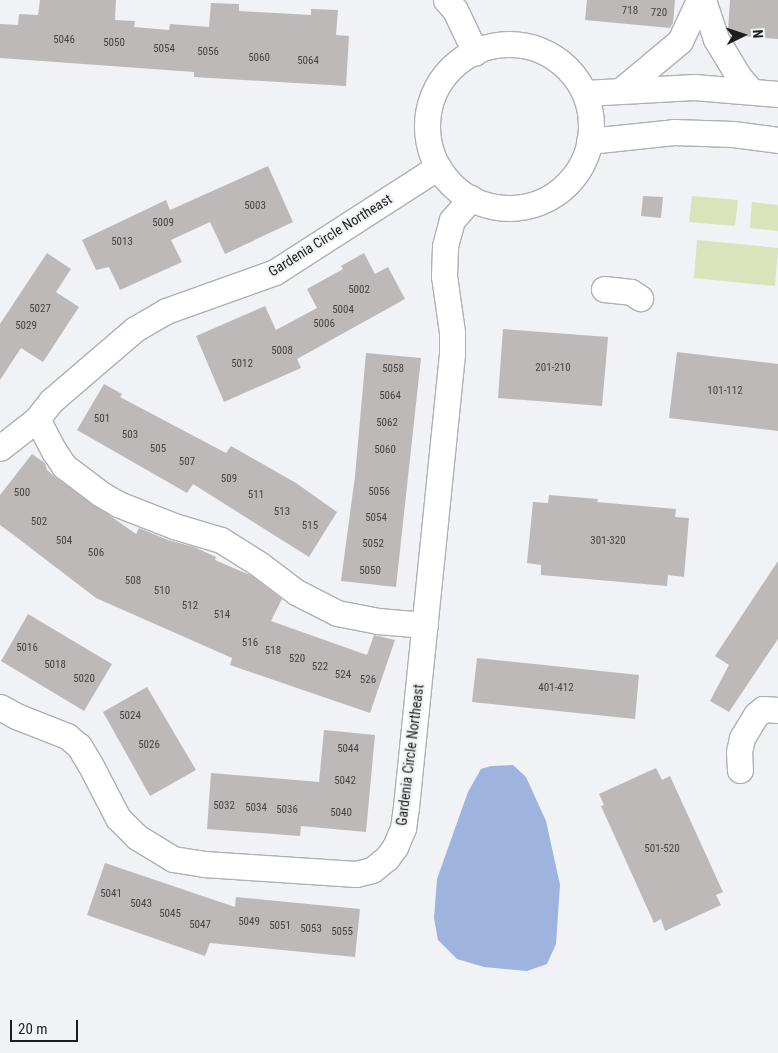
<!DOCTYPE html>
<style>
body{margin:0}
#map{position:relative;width:778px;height:1053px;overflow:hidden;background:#f0f2f5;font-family:"Roboto Condensed",sans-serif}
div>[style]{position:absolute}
.green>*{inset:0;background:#dae3b9}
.water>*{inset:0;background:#9eb3de}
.building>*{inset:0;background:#bdb9b8}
.roads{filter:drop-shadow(1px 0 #afb0b3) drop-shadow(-1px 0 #afb0b3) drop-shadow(0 1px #afb0b3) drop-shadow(0 -1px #afb0b3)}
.minor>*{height:25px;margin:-12.5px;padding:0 12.5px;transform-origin:12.5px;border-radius:12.5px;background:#fff}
.minor>.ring{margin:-12.5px;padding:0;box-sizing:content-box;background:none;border:25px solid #fff;border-radius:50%}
span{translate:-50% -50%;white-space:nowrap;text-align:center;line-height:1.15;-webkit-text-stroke:4.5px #f0f2f5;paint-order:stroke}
.number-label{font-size:11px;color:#444}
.number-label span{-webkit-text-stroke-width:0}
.street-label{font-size:14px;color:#1c1d1e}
.north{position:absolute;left:718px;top:10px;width:50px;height:50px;-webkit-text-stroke:4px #f0f2f5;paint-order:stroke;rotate:86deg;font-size:14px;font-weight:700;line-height:20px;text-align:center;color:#1c1d1e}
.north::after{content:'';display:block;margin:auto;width:18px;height:22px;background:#1c1d1e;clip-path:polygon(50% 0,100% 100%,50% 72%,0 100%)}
.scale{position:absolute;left:10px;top:1020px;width:68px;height:22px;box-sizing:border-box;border:2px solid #1c1d1e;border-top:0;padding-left:6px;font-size:15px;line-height:18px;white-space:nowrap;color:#1c1d1e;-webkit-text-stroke:4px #f0f2f5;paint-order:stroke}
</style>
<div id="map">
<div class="green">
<i style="clip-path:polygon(692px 196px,738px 200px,735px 226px,689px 222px)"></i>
<i style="clip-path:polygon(752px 202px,778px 205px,778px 231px,750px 228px)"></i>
<i style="clip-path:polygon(697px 240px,778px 248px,775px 286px,694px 278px)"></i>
</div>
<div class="water">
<i style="clip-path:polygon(513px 765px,526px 777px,546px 821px,560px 885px,556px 944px,547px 964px,527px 971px,484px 967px,457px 959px,438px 940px,434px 918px,437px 879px,468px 792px,481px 769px,491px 766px)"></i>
</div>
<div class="building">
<i style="clip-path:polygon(40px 0,116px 0,115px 20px,135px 21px,134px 27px,169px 30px,170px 24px,209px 27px,211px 3px,239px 4px,239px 11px,311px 15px,311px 9px,338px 10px,336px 35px,349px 36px,346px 86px,194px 77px,194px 72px,0 58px,0 24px,18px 25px,19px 14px,38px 15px)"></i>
<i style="clip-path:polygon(587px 0,675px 0,673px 23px,670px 28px,585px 20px)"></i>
<i style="clip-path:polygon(730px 0,778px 0,778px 39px,731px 35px,728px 30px)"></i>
<i style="clip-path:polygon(268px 166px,293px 222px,225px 254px,210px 222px,171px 240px,182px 262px,120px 290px,109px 267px,96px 270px,82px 240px,166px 200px,170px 210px)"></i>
<i style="clip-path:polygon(643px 196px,663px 197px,661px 218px,641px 216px)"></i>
<i style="clip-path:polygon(47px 253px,71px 269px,56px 292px,79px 307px,43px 362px,21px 348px,0 380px,0 324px)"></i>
<i style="clip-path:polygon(364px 253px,375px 274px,388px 267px,405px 299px,297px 359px,301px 368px,224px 402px,196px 336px,265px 306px,276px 330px,317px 308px,307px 289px,343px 269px,341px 266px)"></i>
<i style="clip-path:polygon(503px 329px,608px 337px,602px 406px,498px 398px)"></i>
<i style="clip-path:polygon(677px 352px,778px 364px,778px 431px,669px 418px)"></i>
<i style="clip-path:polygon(366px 353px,421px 358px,396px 587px,341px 581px,355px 476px)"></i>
<i style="clip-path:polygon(104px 384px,122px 394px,120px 397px,226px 453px,231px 446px,296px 483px,337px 512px,309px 557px,193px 484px,187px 493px,77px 430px)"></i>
<i style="clip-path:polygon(32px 454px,45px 463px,47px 470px,55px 477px,136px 534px,139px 528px,168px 540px,194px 547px,216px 557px,215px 560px,252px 576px,282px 599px,271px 621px,367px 655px,374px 635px,395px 640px,370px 713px,230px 665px,232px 658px,96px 598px,11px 533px,0 525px,0 495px)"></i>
<i style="clip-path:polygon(549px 495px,598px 499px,597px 502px,676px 509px,675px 517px,689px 518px,684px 577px,668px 575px,667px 586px,541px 575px,541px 565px,527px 563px,533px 502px,548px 503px)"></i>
<i style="clip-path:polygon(778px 561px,778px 639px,729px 712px,710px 701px,729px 665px,715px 656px)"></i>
<i style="clip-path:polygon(28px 614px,112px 664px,84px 711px,1px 661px)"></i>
<i style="clip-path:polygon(477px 658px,639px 675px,635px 719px,472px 702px)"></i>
<i style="clip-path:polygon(147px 687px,196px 770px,150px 796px,103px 712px)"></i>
<i style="clip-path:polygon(324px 730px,375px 735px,366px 832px,301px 826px,300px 836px,207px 829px,211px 773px,319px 782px)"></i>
<i style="clip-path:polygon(656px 768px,662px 780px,670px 776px,723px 892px,716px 895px,721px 905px,665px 931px,661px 919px,654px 923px,601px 806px,604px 805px,599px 794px)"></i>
<i style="clip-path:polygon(105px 863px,235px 907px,236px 897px,360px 909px,355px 957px,210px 943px,205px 956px,87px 915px)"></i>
</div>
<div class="roads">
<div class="minor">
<i style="left:446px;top:0;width:13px;rotate:48deg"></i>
<i style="left:455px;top:10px;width:47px;rotate:64.5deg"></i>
<i style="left:703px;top:0;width:41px;rotate:71.6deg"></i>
<i style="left:716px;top:39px;width:44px;rotate:58.8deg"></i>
<i style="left:739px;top:77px;width:18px;rotate:49deg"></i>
<i class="ring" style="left:427px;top:44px;width:139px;height:139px"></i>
<i style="left:620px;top:91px;width:78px;rotate:-39.8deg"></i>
<i style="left:680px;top:41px;width:45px;rotate:-65.1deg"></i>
<i style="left:585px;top:93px;width:109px;rotate:-3.2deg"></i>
<i style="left:694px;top:87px;width:84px;rotate:4.8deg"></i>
<i style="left:589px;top:141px;width:85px;rotate:-6deg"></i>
<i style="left:674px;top:132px;width:59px;rotate:1.9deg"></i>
<i style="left:733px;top:134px;width:45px;rotate:7.6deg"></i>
<i style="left:604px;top:289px;width:27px;rotate:6deg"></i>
<i style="left:631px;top:292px;width:11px;rotate:34deg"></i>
<i style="left:37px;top:419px;width:36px;rotate:62deg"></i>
<i style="left:54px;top:451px;width:18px;rotate:56deg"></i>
<i style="left:64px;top:466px;width:46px;rotate:37.1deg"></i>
<i style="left:101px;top:494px;width:20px;rotate:30deg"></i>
<i style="left:118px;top:504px;width:60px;rotate:21.4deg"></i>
<i style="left:174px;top:526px;width:49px;rotate:16.6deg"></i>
<i style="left:221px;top:540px;width:45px;rotate:32.3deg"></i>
<i style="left:259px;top:564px;width:46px;rotate:37.1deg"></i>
<i style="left:296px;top:592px;width:46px;rotate:27.1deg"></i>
<i style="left:337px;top:613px;width:42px;rotate:11deg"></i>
<i style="left:378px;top:621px;width:47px;rotate:4.9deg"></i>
<i style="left:0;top:448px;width:47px;rotate:-38.1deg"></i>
<i style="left:37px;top:419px;width:23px;rotate:-52deg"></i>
<i style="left:51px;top:401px;width:111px;rotate:-40.6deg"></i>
<i style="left:135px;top:329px;width:36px;rotate:-30deg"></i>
<i style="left:166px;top:311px;width:116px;rotate:-19.7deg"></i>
<i style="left:275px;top:272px;width:194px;rotate:-32.8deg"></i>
<i style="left:0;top:707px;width:18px;rotate:29deg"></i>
<i style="left:16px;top:716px;width:55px;rotate:21.4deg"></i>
<i style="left:67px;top:736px;width:16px;rotate:40deg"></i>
<i style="left:79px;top:746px;width:21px;rotate:59deg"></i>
<i style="left:90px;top:764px;width:61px;rotate:62.6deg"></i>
<i style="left:118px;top:818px;width:27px;rotate:45deg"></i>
<i style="left:137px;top:837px;width:42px;rotate:31.4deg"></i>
<i style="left:173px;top:859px;width:31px;rotate:9deg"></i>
<i style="left:204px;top:864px;width:152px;rotate:3.8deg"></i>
<i style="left:356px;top:874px;width:16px;rotate:-14deg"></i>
<i style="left:372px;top:870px;width:19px;rotate:-39deg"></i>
<i style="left:387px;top:858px;width:14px;rotate:-54deg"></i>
<i style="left:395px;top:847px;width:21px;rotate:-67deg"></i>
<i style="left:403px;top:828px;width:21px;rotate:-82deg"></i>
<i style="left:406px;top:807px;width:456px;rotate:-84.2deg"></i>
<i style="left:452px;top:353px;width:21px;rotate:-90deg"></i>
<i style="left:452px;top:332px;width:57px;rotate:-98.1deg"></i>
<i style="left:444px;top:276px;width:30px;rotate:-88deg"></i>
<i style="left:445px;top:246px;width:27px;rotate:-75deg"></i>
<i style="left:452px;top:220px;width:29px;rotate:-49deg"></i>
<i style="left:740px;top:770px;width:18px;rotate:-93deg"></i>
<i style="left:739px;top:752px;width:14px;rotate:-78deg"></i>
<i style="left:742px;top:738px;width:27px;rotate:-59deg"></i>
<i style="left:756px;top:715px;width:9px;rotate:-41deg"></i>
<i style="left:763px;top:709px;width:15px;rotate:4deg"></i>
</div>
</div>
<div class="number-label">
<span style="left:630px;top:11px">718</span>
<span style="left:659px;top:13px">720</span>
<span style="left:64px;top:40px">5046</span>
<span style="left:114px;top:43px">5050</span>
<span style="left:164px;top:49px">5054</span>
<span style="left:208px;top:52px">5056</span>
<span style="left:259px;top:58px">5060</span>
<span style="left:308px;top:61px">5064</span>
<span style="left:255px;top:206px">5003</span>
<span style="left:163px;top:223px">5009</span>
<span style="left:122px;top:242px">5013</span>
<span style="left:359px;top:290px">5002</span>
<span style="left:40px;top:309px">5027</span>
<span style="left:343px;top:310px">5004</span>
<span style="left:324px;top:324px">5006</span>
<span style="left:26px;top:326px">5029</span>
<span style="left:282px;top:351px">5008</span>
<span style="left:242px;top:364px">5012</span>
<span style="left:553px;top:368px">201-210</span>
<span style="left:393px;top:369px">5058</span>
<span style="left:725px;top:391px">101-112</span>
<span style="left:390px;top:396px">5064</span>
<span style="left:102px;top:419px">501</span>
<span style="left:387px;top:423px">5062</span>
<span style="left:130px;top:435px">503</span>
<span style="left:158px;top:449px">505</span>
<span style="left:385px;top:450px">5060</span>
<span style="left:187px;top:462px">507</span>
<span style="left:229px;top:479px">509</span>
<span style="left:379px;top:492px">5056</span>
<span style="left:22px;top:493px">500</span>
<span style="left:256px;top:495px">511</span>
<span style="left:282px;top:512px">513</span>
<span style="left:376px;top:518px">5054</span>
<span style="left:39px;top:522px">502</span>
<span style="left:310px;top:526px">515</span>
<span style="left:64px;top:541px">504</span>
<span style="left:608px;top:541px">301-320</span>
<span style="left:373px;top:544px">5052</span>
<span style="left:96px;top:553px">506</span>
<span style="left:370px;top:571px">5050</span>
<span style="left:133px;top:581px">508</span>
<span style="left:162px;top:591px">510</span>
<span style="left:190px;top:606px">512</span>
<span style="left:222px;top:615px">514</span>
<span style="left:250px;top:643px">516</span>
<span style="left:27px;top:648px">5016</span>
<span style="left:273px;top:651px">518</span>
<span style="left:297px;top:659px">520</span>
<span style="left:55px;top:665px">5018</span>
<span style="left:320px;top:667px">522</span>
<span style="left:343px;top:675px">524</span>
<span style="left:84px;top:679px">5020</span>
<span style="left:368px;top:680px">526</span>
<span style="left:556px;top:688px">401-412</span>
<span style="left:130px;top:716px">5024</span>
<span style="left:149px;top:745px">5026</span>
<span style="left:348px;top:749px">5044</span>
<span style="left:345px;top:781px">5042</span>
<span style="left:224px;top:806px">5032</span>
<span style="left:256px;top:808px">5034</span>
<span style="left:287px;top:810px">5036</span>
<span style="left:341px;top:813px">5040</span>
<span style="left:662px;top:849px">501-520</span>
<span style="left:111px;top:894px">5041</span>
<span style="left:141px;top:904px">5043</span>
<span style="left:170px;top:914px">5045</span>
<span style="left:249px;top:922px">5049</span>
<span style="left:200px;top:925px">5047</span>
<span style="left:280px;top:926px">5051</span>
<span style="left:311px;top:929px">5053</span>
<span style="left:342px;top:932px">5055</span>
</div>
<div class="street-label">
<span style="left:330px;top:235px;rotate:-32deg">Gardenia Circle Northeast</span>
<span style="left:410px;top:755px;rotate:-83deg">Gardenia Circle Northeast</span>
</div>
<div class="north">N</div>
<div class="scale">20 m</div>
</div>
